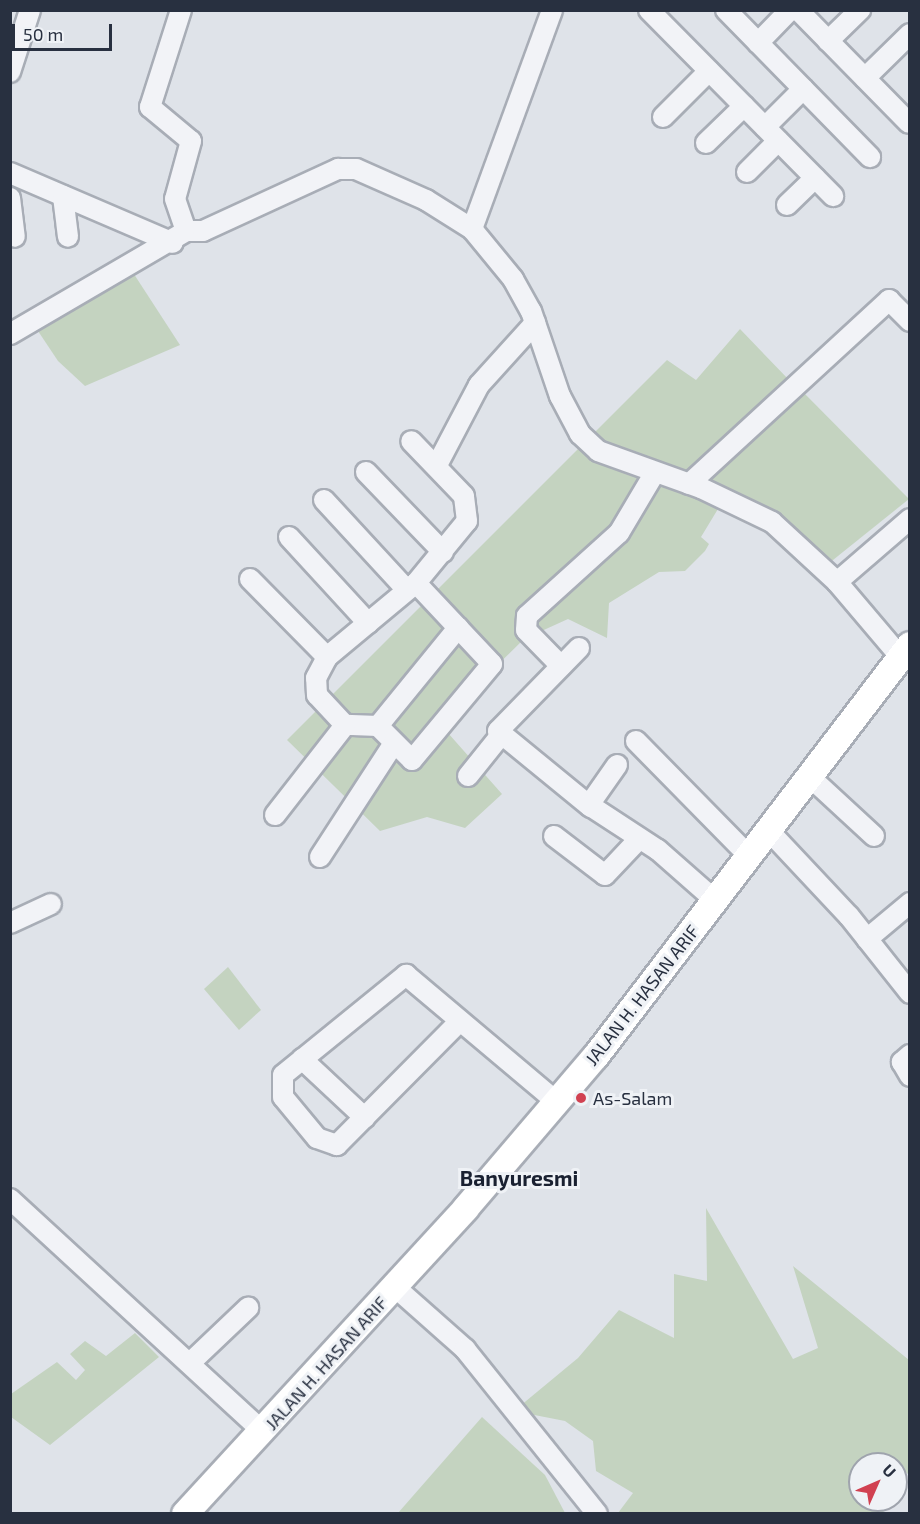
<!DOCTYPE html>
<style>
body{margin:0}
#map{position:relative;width:920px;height:1524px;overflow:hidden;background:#dfe3e9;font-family:"Exo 2",sans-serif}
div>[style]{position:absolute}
.green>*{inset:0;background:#c4d3c0}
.roads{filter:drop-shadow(2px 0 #a8adb6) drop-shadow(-2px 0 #a8adb6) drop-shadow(0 2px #a8adb6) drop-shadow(0 -2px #a8adb6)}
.minor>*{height:20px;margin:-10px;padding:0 10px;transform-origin:10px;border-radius:10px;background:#f2f3f7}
.major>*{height:26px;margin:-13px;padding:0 13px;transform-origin:13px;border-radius:13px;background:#fff}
.dots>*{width:16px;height:16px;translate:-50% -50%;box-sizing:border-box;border:3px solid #eff2f6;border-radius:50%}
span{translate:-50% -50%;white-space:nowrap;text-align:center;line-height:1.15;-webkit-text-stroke:6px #eff2f6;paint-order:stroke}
.street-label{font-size:18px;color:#283040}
.poi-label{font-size:18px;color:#283040}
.left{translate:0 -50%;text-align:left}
.quarter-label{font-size:21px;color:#1a2131;font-weight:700}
.frame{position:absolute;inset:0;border:12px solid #283040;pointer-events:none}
.north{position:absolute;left:848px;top:1452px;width:60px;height:60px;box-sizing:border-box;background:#eff2f6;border:2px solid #9fa4ad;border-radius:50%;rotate:45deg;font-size:16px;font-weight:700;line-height:24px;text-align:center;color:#283040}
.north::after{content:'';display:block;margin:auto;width:21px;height:27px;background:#d14151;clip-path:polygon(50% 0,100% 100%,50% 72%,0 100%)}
.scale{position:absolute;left:12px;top:24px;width:100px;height:27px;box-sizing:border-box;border:3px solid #283040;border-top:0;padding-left:8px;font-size:18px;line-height:21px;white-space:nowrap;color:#283040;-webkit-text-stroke:4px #eff2f6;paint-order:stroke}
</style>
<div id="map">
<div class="green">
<i style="clip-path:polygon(130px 268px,180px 345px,85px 386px,58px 361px,34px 325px)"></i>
<i style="clip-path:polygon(740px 329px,790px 381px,691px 474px,721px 504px,701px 537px,709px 544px,705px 551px,685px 571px,659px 572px,609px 603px,607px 638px,568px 619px,524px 639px,478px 684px,448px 733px,502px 794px,465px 828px,427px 817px,380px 831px,287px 740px,667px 360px,696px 380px)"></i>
<i style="clip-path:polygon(801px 390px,909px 499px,828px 564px,702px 481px)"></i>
<i style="clip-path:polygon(228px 967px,261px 1010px,239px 1030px,204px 989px)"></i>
<i style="clip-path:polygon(706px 1208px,793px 1359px,818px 1348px,793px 1266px,909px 1360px,909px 1475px,894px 1462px,860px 1464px,860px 1500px,888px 1500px,883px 1513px,618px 1513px,633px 1493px,596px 1471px,593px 1441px,565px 1421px,514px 1411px,578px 1358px,619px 1310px,674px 1338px,674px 1274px,707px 1281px)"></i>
<i style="clip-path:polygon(135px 1333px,159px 1357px,50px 1445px,11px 1417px,11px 1394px,57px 1362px,76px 1380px,85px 1370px,70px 1354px,85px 1341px,106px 1356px)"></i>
<i style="clip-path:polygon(482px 1417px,545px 1475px,565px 1513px,398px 1513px)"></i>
</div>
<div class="roads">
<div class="minor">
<i style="left:181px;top:10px;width:102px;rotate:107.7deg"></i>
<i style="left:150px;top:107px;width:53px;rotate:39.7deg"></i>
<i style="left:191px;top:141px;width:60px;rotate:105.4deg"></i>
<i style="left:175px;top:199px;width:34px;rotate:71deg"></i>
<i style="left:649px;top:10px;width:262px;rotate:45.3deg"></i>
<i style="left:726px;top:10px;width:206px;rotate:45.6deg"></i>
<i style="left:798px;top:10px;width:158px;rotate:45.5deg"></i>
<i style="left:828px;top:41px;width:45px;rotate:-44.1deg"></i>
<i style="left:758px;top:43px;width:46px;rotate:-45.9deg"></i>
<i style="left:10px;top:72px;width:65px;rotate:-72.1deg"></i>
<i style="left:865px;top:78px;width:63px;rotate:-44.4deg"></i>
<i style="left:663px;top:117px;width:65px;rotate:-45deg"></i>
<i style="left:765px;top:127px;width:54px;rotate:-45deg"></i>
<i style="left:706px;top:143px;width:53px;rotate:-44.2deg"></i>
<i style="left:747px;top:172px;width:44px;rotate:-45deg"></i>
<i style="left:10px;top:173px;width:177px;rotate:23.2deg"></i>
<i style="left:63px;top:196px;width:41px;rotate:83deg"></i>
<i style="left:10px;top:198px;width:39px;rotate:83deg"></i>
<i style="left:787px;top:205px;width:39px;rotate:-44deg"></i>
<i style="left:472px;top:229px;width:233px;rotate:-69.9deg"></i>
<i style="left:10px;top:334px;width:204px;rotate:-30.3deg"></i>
<i style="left:186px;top:231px;width:17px"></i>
<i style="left:203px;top:231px;width:149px;rotate:-24.7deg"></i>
<i style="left:338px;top:169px;width:18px"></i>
<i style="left:356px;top:169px;width:77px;rotate:23.9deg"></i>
<i style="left:426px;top:200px;width:54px;rotate:32.2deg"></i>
<i style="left:472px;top:229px;width:65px;rotate:50.6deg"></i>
<i style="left:513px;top:279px;width:37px;rotate:61deg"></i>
<i style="left:531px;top:311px;width:90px;rotate:71.2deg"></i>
<i style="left:560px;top:396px;width:43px;rotate:62.2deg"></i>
<i style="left:580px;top:434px;width:25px;rotate:43deg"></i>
<i style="left:598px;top:451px;width:109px;rotate:19.8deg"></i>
<i style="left:701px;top:488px;width:79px;rotate:25.6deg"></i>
<i style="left:772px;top:522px;width:88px;rotate:42.7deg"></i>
<i style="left:837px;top:582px;width:96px;rotate:49.7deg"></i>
<i style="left:437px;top:465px;width:90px;rotate:-62.3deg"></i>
<i style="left:479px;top:385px;width:84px;rotate:-47.9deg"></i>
<i style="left:366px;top:472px;width:111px;rotate:46.1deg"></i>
<i style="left:689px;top:484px;width:272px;rotate:-42.6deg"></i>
<i style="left:889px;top:300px;width:30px;rotate:45deg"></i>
<i style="left:324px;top:500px;width:122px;rotate:47.3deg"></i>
<i style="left:289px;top:537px;width:117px;rotate:47.4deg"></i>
<i style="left:250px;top:579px;width:110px;rotate:45.4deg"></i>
<i style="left:837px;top:582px;width:96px;rotate:-40.8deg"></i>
<i style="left:416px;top:583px;width:111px;rotate:46.8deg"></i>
<i style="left:492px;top:664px;width:125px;rotate:129.8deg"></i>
<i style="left:412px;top:760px;width:48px;rotate:-135deg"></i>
<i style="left:378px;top:726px;width:127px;rotate:-50.8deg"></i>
<i style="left:579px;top:648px;width:116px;rotate:134.3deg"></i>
<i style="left:498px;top:731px;width:120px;rotate:39.3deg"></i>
<i style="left:561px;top:666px;width:50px;rotate:-134.2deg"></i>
<i style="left:526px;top:630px;width:14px;rotate:-86deg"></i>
<i style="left:527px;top:616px;width:124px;rotate:-42.1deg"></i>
<i style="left:619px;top:533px;width:69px;rotate:-59.3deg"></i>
<i style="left:378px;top:726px;width:33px;rotate:-178deg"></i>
<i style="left:345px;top:725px;width:41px;rotate:-133deg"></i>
<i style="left:317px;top:695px;width:17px;rotate:-93deg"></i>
<i style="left:316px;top:678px;width:24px;rotate:-62deg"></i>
<i style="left:327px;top:657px;width:116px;rotate:-39.7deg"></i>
<i style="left:416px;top:583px;width:80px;rotate:-50.6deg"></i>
<i style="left:467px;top:521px;width:25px;rotate:-97deg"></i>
<i style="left:464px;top:496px;width:76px;rotate:-133.9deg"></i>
<i style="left:636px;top:741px;width:163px;rotate:45.5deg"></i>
<i style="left:617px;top:765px;width:49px;rotate:125deg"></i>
<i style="left:589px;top:805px;width:82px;rotate:33.1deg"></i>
<i style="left:658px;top:850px;width:76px;rotate:41.3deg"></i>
<i style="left:468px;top:776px;width:51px;rotate:-51.3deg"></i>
<i style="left:810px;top:777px;width:87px;rotate:42.7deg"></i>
<i style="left:275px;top:815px;width:114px;rotate:-52.1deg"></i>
<i style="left:770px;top:832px;width:115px;rotate:46.8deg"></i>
<i style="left:849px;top:916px;width:98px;rotate:51.6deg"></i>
<i style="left:554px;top:836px;width:64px;rotate:37.4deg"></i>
<i style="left:605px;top:875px;width:50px;rotate:-46.6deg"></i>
<i style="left:320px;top:857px;width:136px;rotate:-57deg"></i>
<i style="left:10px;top:923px;width:45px;rotate:-24.9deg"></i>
<i style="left:867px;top:939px;width:56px;rotate:-39.9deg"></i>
<i style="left:460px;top:1021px;width:175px;rotate:134.8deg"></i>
<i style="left:337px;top:1145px;width:21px;rotate:-161deg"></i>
<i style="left:317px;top:1138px;width:53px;rotate:-129.7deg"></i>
<i style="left:283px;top:1097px;width:22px;rotate:-90deg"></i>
<i style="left:283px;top:1075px;width:159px;rotate:-39.1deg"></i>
<i style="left:406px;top:975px;width:197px;rotate:40.1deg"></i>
<i style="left:910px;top:1055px;width:11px;rotate:139deg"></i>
<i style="left:902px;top:1062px;width:16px;rotate:60deg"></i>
<i style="left:302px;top:1059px;width:86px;rotate:43.1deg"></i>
<i style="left:10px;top:1199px;width:344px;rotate:42.6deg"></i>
<i style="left:395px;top:1287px;width:94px;rotate:41.5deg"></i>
<i style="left:465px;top:1349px;width:211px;rotate:51.3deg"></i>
<i style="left:191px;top:1362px;width:79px;rotate:-43.5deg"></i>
</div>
<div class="major">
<i style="left:185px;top:1514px;width:415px;rotate:-47.4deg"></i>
<i style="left:466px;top:1208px;width:200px;rotate:-49.5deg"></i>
<i style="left:596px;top:1056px;width:517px;rotate:-52.62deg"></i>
</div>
</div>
<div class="dots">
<i style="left:581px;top:1098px;background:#d14151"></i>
</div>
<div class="street-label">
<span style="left:642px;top:995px;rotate:-52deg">JALAN H. HASAN ARIF</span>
<span style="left:326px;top:1363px;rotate:-48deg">JALAN H. HASAN ARIF</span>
</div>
<div class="poi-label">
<span class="left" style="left:593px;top:1098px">As-Salam</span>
</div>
<div class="quarter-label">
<span style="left:519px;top:1178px">Banyuresmi</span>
</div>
<div class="frame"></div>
<div class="north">U</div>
<div class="scale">50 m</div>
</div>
